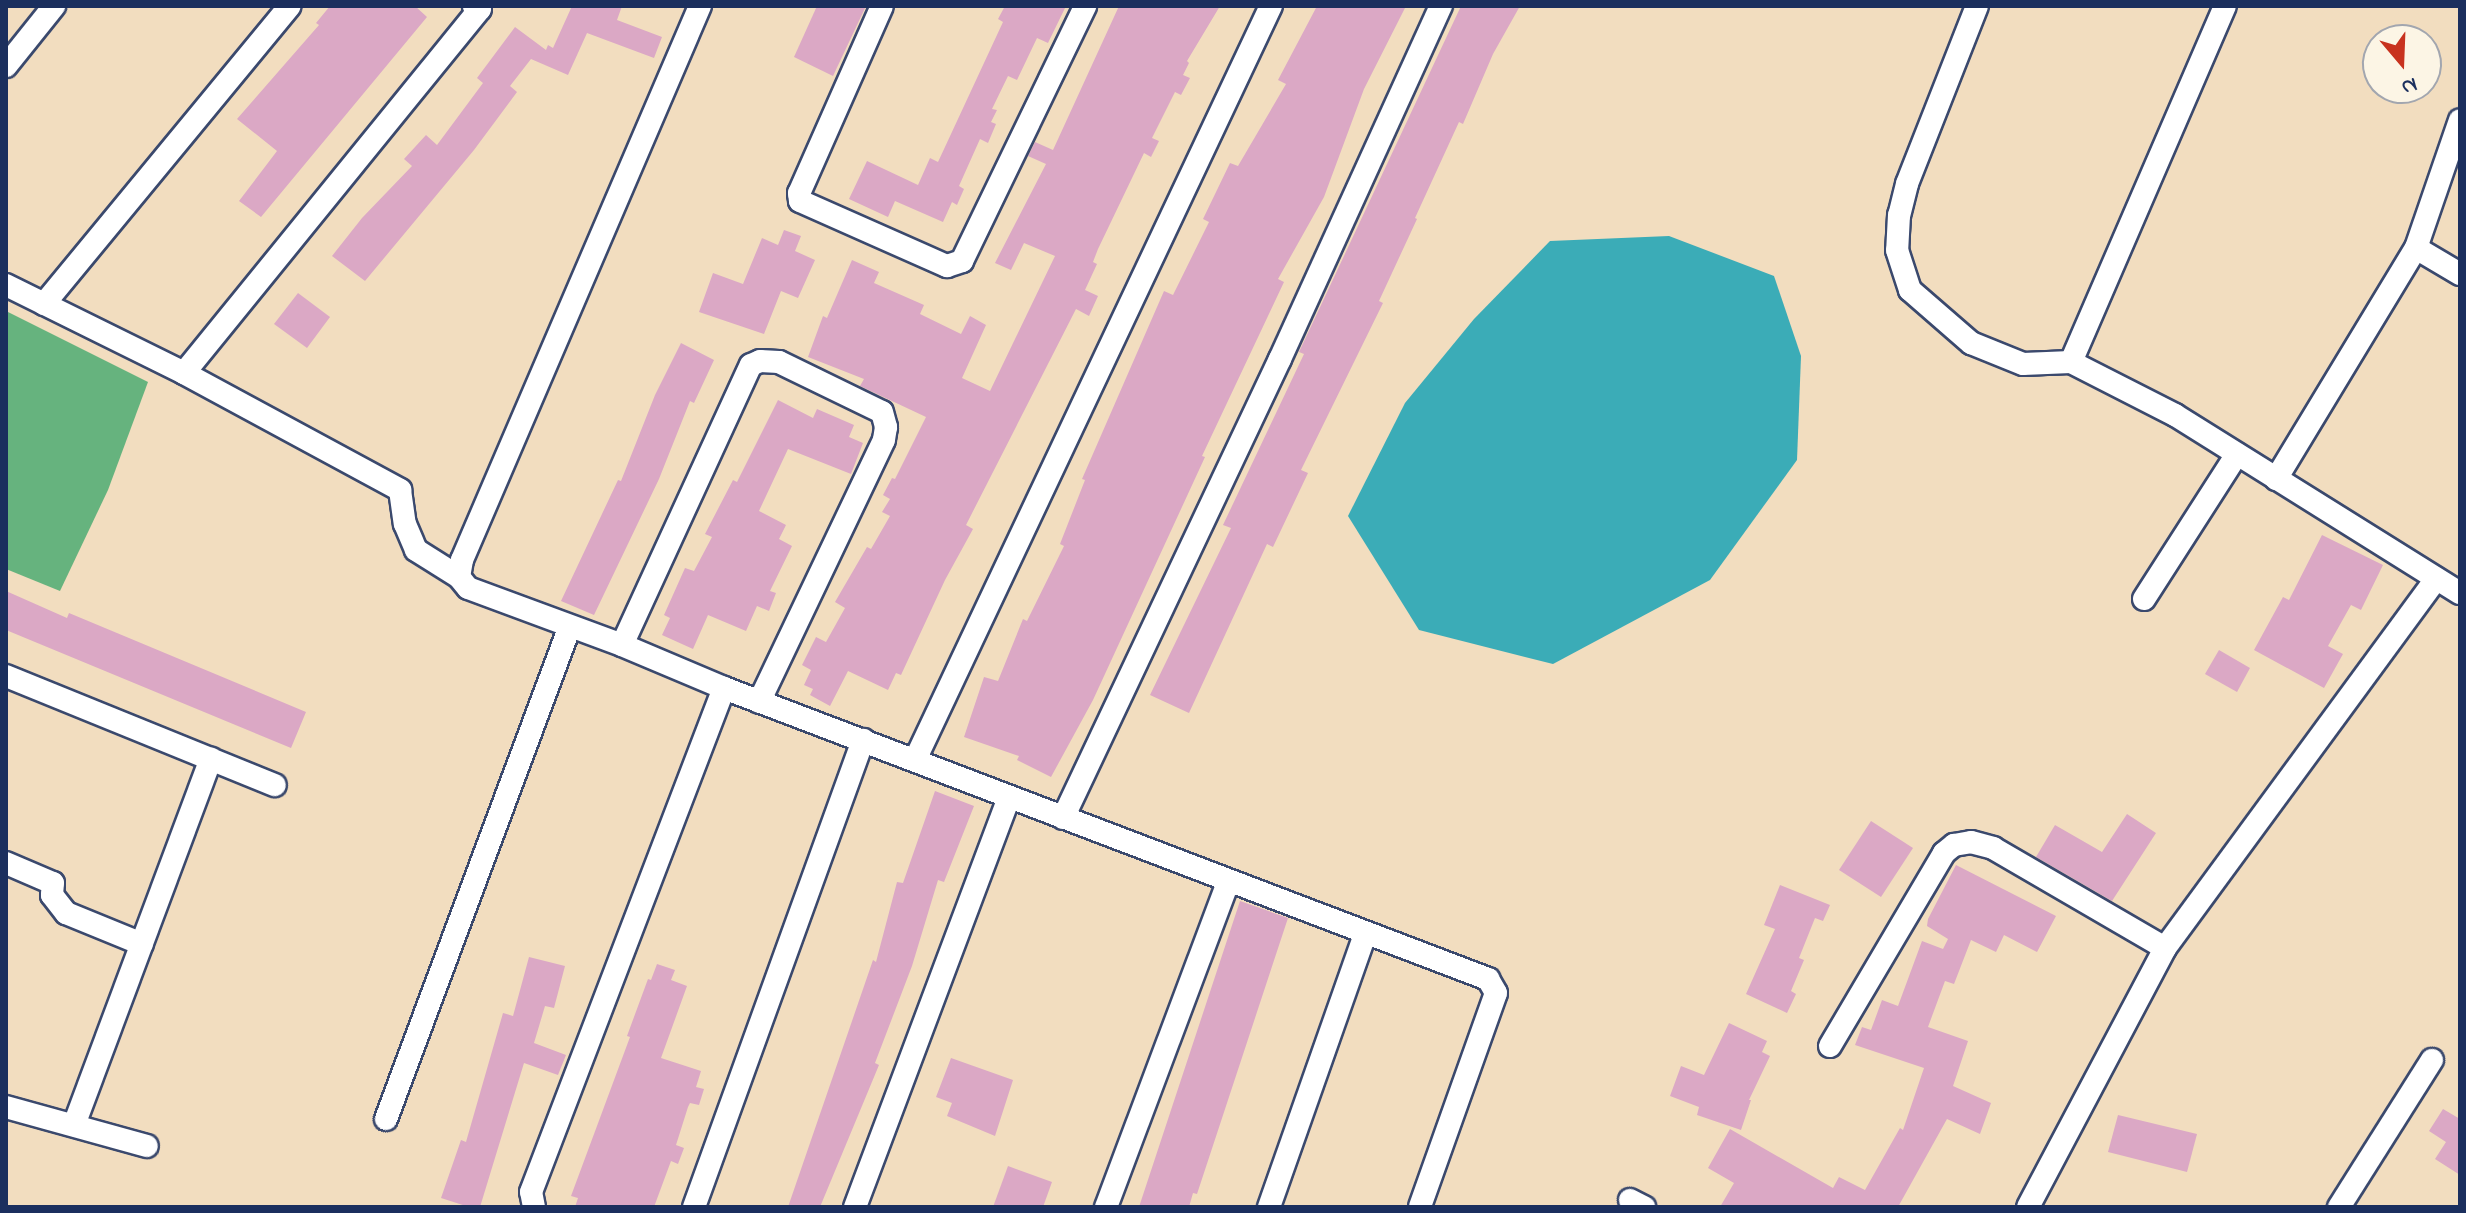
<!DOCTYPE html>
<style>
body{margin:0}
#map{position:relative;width:2466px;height:1213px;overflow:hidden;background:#f2ddbf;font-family:"Indie Flower",sans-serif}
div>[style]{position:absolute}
.forest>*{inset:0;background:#66b37e}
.water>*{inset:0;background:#3bacb7}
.building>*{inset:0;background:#dba8c5}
.roads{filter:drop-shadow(2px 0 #3b496d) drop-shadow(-2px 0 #3b496d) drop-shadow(0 2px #3b496d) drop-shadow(0 -2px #3b496d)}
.street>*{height:22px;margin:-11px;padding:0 11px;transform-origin:11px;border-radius:11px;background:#fff}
span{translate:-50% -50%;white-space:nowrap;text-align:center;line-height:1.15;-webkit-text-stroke:7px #fcf5e5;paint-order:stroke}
.frame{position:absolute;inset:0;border:8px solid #1b2f5e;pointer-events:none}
.north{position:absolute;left:2362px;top:24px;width:80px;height:80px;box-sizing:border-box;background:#fcf5e5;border:2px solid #a2a6af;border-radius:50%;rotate:161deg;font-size:22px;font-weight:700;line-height:32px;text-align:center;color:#1b2f5e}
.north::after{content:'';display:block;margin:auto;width:28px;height:36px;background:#c8321e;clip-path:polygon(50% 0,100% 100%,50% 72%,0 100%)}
</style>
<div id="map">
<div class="forest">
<i style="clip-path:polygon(6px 311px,148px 382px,108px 490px,60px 591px,6px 569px)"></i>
</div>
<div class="water">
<i style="clip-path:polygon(1669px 236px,1774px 276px,1801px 356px,1797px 460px,1710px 580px,1553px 664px,1419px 630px,1348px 516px,1405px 403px,1474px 319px,1550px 241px)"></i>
</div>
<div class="building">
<i style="clip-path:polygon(330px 6px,415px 6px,427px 17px,261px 217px,239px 201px,277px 151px,237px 119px,319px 25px,316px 23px)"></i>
<i style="clip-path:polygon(572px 6px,622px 6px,617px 20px,662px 37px,654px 58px,587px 33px,568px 75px,531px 59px,510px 86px,517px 92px,474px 150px,365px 281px,332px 256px,362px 218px,412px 166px,404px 159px,426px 135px,437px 145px,483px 83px,477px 78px,515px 27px,546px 50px,548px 45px,553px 48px)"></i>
<i style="clip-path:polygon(817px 6px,866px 6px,833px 76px,794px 57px)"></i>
<i style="clip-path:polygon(1005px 6px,1066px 6px,1048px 43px,1037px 38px,1017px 80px,1008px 76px,992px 109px,997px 110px,991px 122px,996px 124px,988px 143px,980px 139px,959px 186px,964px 189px,957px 205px,952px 202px,943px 222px,895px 201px,888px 217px,849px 199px,867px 161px,918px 185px,930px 158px,938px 162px,1003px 22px,998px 19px)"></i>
<i style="clip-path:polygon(1119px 6px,1220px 6px,1187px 61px,1189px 63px,1183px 75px,1190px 78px,1181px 95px,1175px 92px,1152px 138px,1159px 141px,1151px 157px,1144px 153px,1098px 249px,1093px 262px,1097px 264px,1085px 290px,1098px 296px,1089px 316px,1076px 309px,966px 525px,973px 529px,945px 580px,901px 675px,896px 673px,888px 690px,848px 671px,830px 706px,810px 695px,813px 689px,804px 685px,811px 670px,802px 665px,816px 637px,826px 642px,845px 608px,835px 602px,867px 547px,871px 549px,890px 516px,882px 512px,890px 499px,883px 495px,892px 478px,895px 479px,926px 417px,860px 386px,864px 379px,808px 357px,823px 316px,827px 318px,852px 260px,879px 272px,874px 283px,924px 305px,920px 314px,961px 334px,970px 316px,986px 325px,962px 378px,990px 391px,1055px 256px,1024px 243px,1011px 270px,995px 263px,1046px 164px,1028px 156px,1035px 142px,1053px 150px)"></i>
<i style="clip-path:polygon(1317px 6px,1406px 6px,1364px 89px,1324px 197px,1278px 279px,1284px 282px,1202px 456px,1205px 457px,1093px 700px,1051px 777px,1017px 760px,1019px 756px,964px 737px,984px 677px,998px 681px,1023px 619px,1027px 621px,1064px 546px,1060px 544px,1085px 480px,1082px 479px,1164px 291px,1173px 295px,1209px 222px,1203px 219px,1230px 163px,1238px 166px,1286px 84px,1278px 80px)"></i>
<i style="clip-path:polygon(1461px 6px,1520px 6px,1493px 54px,1463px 124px,1459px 122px,1415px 218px,1417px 219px,1379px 301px,1383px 303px,1301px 470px,1308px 473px,1273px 547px,1267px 544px,1189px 713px,1150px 695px,1231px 528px,1223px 525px,1304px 354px,1299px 352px)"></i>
<i style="clip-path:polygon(784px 230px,801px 236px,795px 251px,815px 260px,798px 298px,781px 291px,764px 334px,699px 312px,713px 273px,743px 284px,762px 238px,778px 245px)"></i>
<i style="clip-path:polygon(298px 293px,330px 317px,307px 348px,274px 324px)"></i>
<i style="clip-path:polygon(681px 343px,714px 360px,694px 403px,690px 401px,659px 479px,594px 615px,561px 601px,618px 480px,621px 481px,655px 395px)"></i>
<i style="clip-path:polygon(778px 400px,813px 418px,817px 409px,854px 425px,849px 437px,863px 443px,851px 474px,788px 449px,759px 511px,786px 525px,779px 539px,792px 546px,770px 591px,776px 593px,769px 611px,757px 606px,746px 631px,708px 615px,693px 649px,662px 635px,670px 618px,664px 615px,685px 568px,694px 571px,712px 537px,705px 534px,733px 480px,737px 482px)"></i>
<i style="clip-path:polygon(2322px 535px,2383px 565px,2361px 610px,2351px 605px,2328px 646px,2343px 654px,2324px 688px,2254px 650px,2283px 597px,2289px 600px)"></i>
<i style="clip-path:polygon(6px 591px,67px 618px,69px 613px,306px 712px,291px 748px,6px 630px)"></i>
<i style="clip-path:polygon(2219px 650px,2250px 668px,2237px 692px,2205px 674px)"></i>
<i style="clip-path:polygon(935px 791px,974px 806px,944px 882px,938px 880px,912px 966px,875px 1063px,879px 1065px,820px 1207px,788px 1207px,873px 960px,876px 962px,897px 882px,903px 883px)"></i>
<i style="clip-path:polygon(2127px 814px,2156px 833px,2112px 901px,2036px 857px,2055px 825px,2102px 852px)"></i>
<i style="clip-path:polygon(1871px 821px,1913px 848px,1881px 897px,1839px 870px)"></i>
<i style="clip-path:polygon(1956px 865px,2056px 916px,2037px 952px,2004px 935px,1996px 952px,1971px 940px,1954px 984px,1945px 981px,1928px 1027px,1968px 1041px,1953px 1086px,1991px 1103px,1980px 1134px,1947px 1119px,1898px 1207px,1720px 1207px,1734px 1183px,1708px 1168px,1730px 1129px,1833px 1188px,1839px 1177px,1865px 1190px,1900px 1128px,1903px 1130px,1924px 1068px,1855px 1045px,1862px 1027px,1871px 1030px,1882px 1000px,1898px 1006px,1922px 941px,1943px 949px,1948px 939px,1927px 926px,1928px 919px)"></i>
<i style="clip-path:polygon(1780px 885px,1830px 905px,1823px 921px,1815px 918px,1799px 958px,1804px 960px,1791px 991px,1796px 994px,1787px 1013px,1746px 994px,1775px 929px,1764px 925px)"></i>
<i style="clip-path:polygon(1240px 901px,1288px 918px,1197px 1194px,1193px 1193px,1189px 1207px,1139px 1207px)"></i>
<i style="clip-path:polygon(529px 957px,565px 966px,554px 1008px,545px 1006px,534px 1043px,566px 1055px,558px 1075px,524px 1063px,480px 1207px,469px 1207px,441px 1198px,461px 1140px,466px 1142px,503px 1013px,513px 1016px)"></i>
<i style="clip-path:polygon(657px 964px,675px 970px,671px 980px,687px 986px,661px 1058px,701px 1071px,696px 1087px,704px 1089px,699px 1105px,690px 1103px,688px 1107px,676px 1145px,684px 1148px,678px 1164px,671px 1161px,654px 1207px,575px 1207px,578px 1198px,571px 1196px,630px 1037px,627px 1036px,648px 979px,651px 980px)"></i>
<i style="clip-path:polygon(1729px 1023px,1767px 1041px,1762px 1052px,1770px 1056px,1749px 1100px,1751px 1100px,1741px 1130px,1697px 1115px,1699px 1107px,1670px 1096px,1681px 1066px,1704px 1075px)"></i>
<i style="clip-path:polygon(951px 1058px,1013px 1080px,995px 1136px,947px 1116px,952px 1103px,936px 1097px)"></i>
<i style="clip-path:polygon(2443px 1109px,2460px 1119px,2460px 1175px,2435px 1159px,2446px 1142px,2429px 1131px)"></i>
<i style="clip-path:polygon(2118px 1115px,2197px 1134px,2187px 1172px,2108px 1152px)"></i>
<i style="clip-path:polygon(1008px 1166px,1052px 1182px,1043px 1207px,993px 1207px)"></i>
</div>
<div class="roads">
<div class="street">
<i style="left:700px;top:6px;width:603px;rotate:113.25deg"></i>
<i style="left:462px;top:560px;width:17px;rotate:100deg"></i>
<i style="left:459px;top:577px;width:14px;rotate:51deg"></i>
<i style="left:468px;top:588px;width:164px;rotate:20.3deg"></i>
<i style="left:622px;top:645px;width:111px;rotate:22.9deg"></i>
<i style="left:724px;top:688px;width:818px;rotate:20.85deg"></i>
<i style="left:1488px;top:979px;width:16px;rotate:60deg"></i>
<i style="left:1496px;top:993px;width:227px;rotate:109.6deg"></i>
<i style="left:882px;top:6px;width:205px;rotate:113.9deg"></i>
<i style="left:799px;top:193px;width:8px;rotate:83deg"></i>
<i style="left:800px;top:201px;width:161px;rotate:23.9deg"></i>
<i style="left:947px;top:266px;width:16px;rotate:-18deg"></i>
<i style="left:962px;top:261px;width:283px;rotate:-64.2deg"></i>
<i style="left:1977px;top:6px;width:191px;rotate:111.5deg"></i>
<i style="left:1907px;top:184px;width:32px;rotate:104deg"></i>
<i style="left:1899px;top:215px;width:35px;rotate:93deg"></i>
<i style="left:1897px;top:250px;width:42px;rotate:72deg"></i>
<i style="left:1910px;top:290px;width:81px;rotate:41deg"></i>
<i style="left:1971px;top:343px;width:56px;rotate:22deg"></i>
<i style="left:2023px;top:364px;width:48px;rotate:-2.4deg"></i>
<i style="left:2225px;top:6px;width:388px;rotate:113.4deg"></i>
<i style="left:2071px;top:362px;width:117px;rotate:27deg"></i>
<i style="left:2175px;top:415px;width:336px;rotate:32deg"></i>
<i style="left:6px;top:66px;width:77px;rotate:-51.3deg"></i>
<i style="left:2416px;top:248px;width:51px;rotate:30.6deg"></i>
<i style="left:6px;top:285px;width:199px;rotate:26.3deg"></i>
<i style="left:184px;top:373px;width:246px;rotate:28.4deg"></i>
<i style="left:400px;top:490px;width:34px;rotate:82deg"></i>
<i style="left:405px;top:524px;width:28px;rotate:67deg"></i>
<i style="left:416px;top:550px;width:51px;rotate:32.1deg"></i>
<i style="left:44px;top:304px;width:386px;rotate:-50.5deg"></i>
<i style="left:184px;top:373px;width:469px;rotate:-50.9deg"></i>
<i style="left:480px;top:9px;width:7px;rotate:-153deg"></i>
<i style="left:2276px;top:479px;width:270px;rotate:-58.8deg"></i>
<i style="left:2416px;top:248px;width:135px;rotate:-71deg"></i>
<i style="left:2144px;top:599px;width:172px;rotate:-57.3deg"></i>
<i style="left:622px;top:645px;width:308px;rotate:-65.3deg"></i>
<i style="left:751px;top:365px;width:10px;rotate:-24deg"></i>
<i style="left:760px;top:361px;width:19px;rotate:3deg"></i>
<i style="left:779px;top:362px;width:114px;rotate:25.9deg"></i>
<i style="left:882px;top:412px;width:16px;rotate:75deg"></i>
<i style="left:886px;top:427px;width:13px;rotate:99deg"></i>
<i style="left:884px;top:440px;width:290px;rotate:115.5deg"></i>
<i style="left:6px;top:676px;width:290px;rotate:22.1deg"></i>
<i style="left:915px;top:760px;width:834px;rotate:-64.73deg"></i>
<i style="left:1063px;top:818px;width:508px;rotate:-64.7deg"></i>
<i style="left:1280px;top:359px;width:388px;rotate:-65.5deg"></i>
<i style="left:6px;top:863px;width:51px;rotate:23.1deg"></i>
<i style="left:53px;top:883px;width:12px;rotate:95deg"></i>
<i style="left:52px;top:895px;width:23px;rotate:52deg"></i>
<i style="left:66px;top:913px;width:82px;rotate:22.2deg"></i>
<i style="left:1830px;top:1046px;width:224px;rotate:-59.4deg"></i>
<i style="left:1944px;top:853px;width:13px;rotate:-39deg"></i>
<i style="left:1954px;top:845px;width:17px;rotate:-10deg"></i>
<i style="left:1971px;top:842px;width:23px;rotate:15deg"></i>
<i style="left:1993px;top:848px;width:199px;rotate:30.2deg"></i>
<i style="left:6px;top:1107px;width:146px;rotate:15.5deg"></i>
<i style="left:386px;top:1119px;width:526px;rotate:-69.53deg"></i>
<i style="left:74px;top:1125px;width:391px;rotate:-69.5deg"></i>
<i style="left:1630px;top:1200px;width:16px;rotate:27deg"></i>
<i style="left:534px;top:1207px;width:15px;rotate:-101deg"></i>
<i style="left:531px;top:1192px;width:540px;rotate:-69.05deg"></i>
<i style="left:694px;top:1207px;width:497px;rotate:-70.1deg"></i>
<i style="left:855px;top:1207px;width:438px;rotate:-69.4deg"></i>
<i style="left:1106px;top:1207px;width:347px;rotate:-69.4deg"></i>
<i style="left:1269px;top:1207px;width:288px;rotate:-70.6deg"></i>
<i style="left:2028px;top:1207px;width:293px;rotate:-62.1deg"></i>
<i style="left:2165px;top:948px;width:458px;rotate:-53.7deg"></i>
<i style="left:2339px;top:1207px;width:174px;rotate:-57.7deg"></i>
</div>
</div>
<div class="frame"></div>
<div class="north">N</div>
</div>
